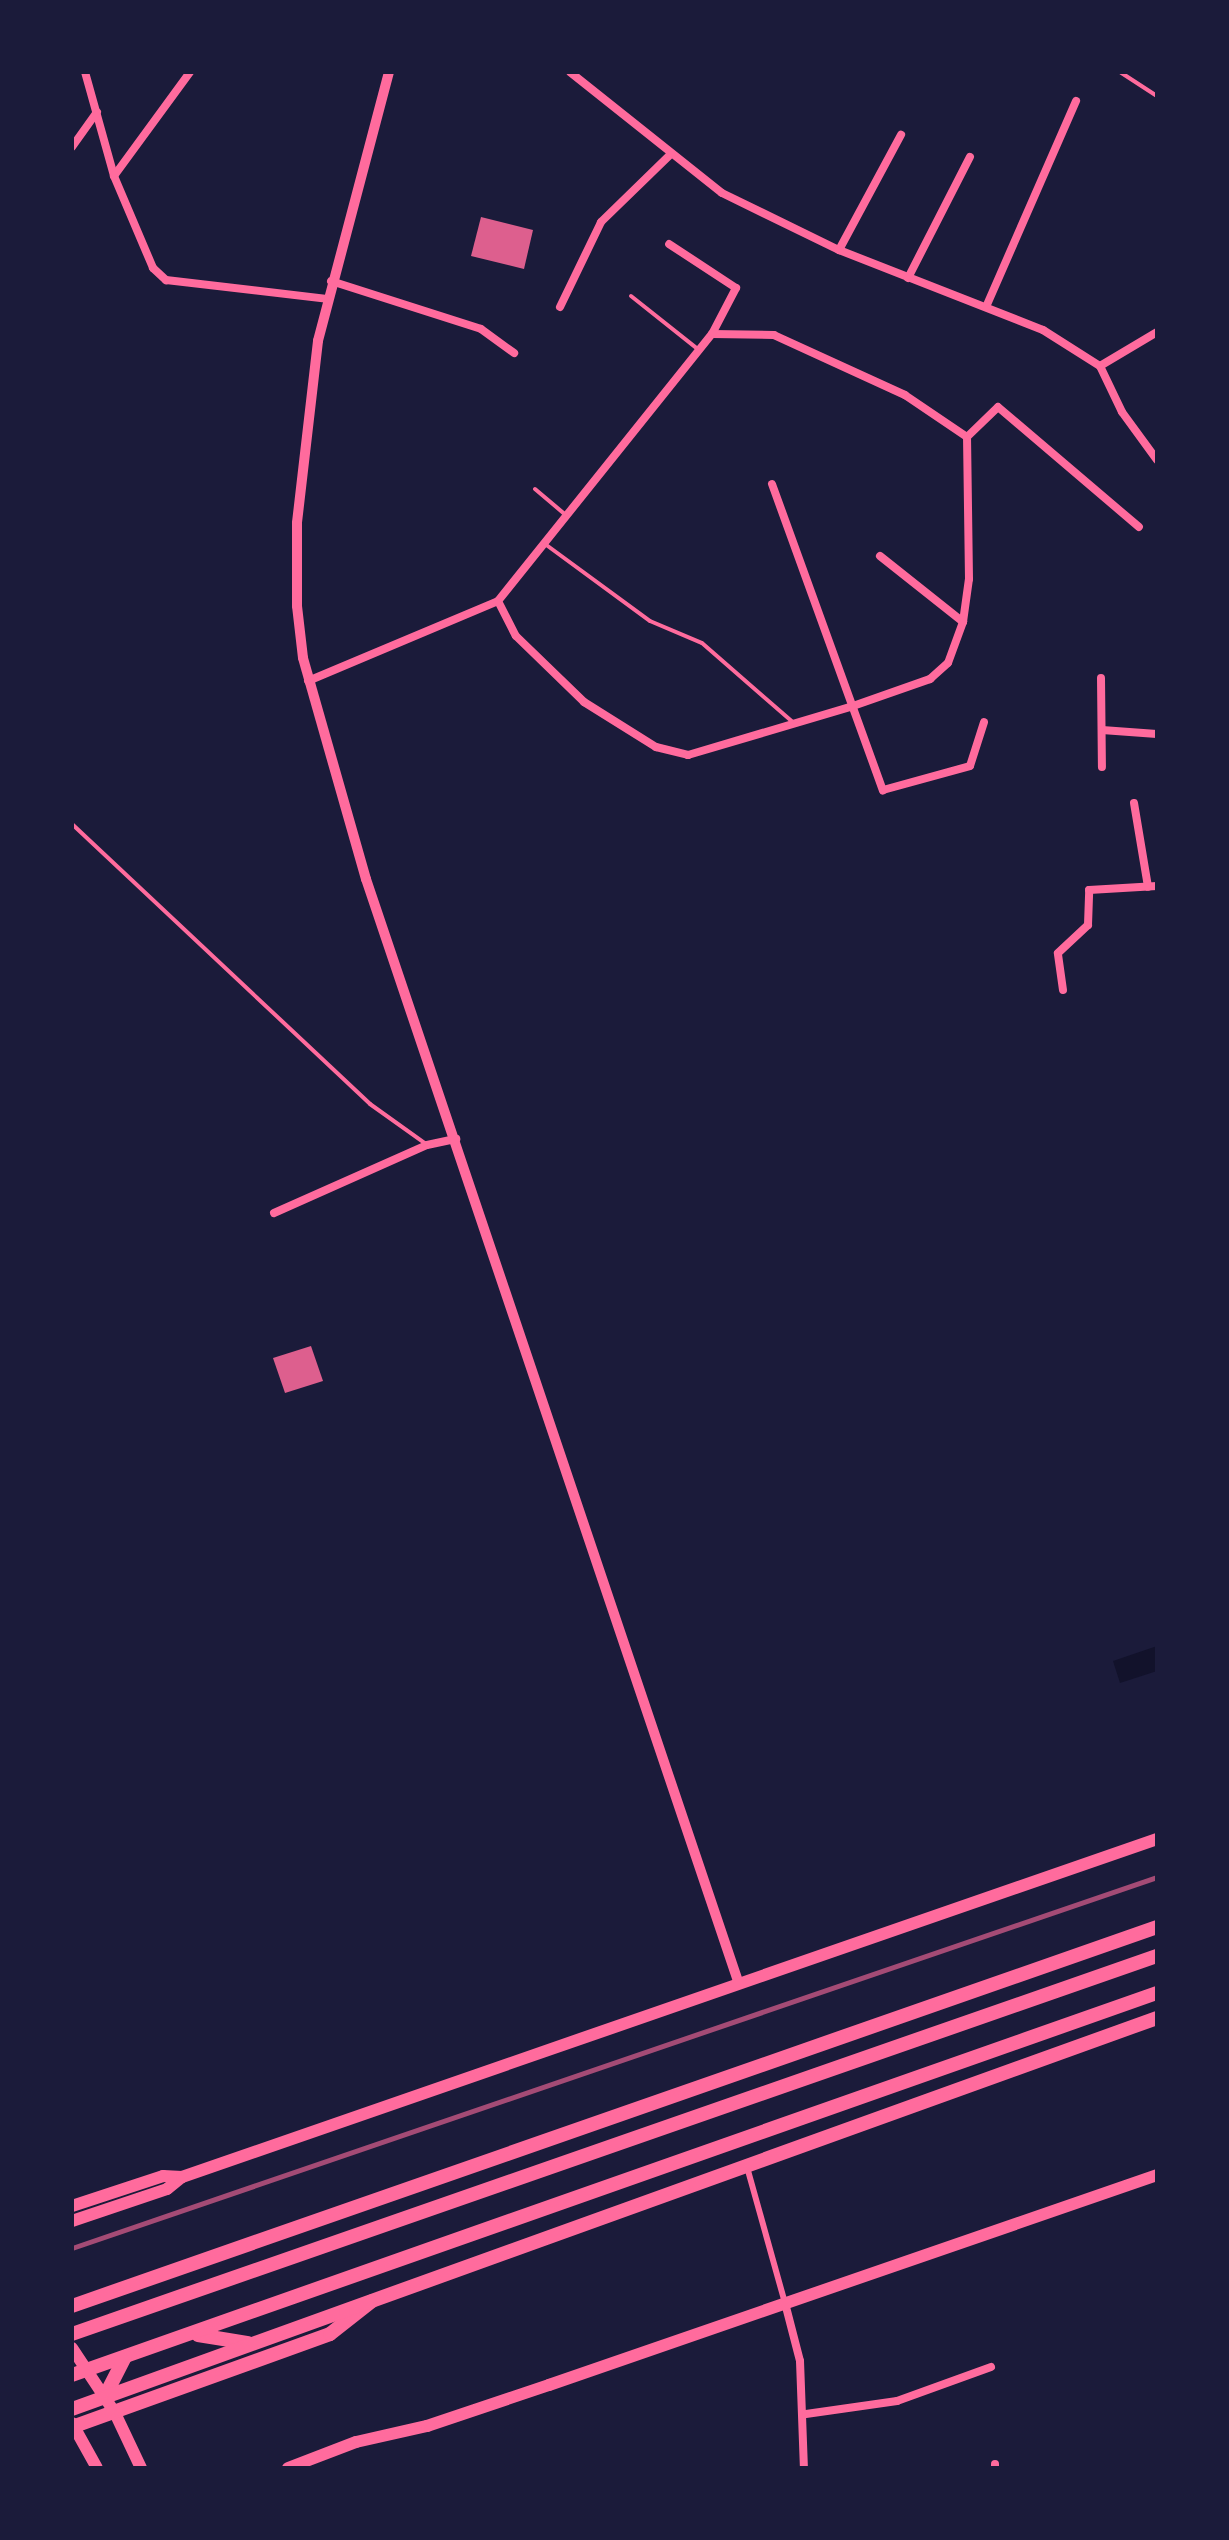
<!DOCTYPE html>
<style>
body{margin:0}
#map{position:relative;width:1229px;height:2540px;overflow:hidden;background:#1b1b3a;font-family:"Libre Baskerville",serif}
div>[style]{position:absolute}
.water>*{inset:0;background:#12122b}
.building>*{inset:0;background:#dd5f8e}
.service>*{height:4px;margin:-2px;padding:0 2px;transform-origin:2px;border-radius:2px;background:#ff6b9d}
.pedestrian>*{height:6px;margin:-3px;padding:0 3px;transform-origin:3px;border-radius:3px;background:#ff6b9d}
.minor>*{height:8px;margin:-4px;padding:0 4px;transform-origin:4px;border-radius:4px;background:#ff6b9d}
.tertiary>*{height:10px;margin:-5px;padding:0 5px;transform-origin:5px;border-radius:5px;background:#ff6b9d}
.secondary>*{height:12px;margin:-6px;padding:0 6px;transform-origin:6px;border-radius:6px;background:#ff6b9d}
.primary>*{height:14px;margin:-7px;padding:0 7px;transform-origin:7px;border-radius:7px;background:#ff6b9d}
.trunk>*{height:14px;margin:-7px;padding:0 7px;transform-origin:7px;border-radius:7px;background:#ff6b9d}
.rail>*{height:5px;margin:-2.5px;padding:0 2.5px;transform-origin:2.5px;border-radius:2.5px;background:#a44b75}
span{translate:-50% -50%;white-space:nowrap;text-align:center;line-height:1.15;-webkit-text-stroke:8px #1b1b3a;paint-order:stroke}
.frame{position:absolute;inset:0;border:74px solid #1b1b3a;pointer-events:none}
</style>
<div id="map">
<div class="water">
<i style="clip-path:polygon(1157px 1646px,1157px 1671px,1120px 1683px,1113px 1661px)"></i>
</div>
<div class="building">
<i style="clip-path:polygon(481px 217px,533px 230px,524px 269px,471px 256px)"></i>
<i style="clip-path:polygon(311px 1346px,323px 1381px,285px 1393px,273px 1358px)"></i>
</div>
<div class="service">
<i style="left:1120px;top:72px;width:44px;rotate:33deg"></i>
<i style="left:631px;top:296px;width:87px;rotate:38.5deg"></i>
<i style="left:535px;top:489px;width:42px;rotate:40.2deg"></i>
<i style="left:545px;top:544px;width:130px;rotate:36.3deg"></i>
<i style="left:650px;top:621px;width:56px;rotate:22.9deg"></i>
<i style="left:702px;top:643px;width:123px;rotate:41.1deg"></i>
<i style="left:72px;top:824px;width:409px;rotate:43.2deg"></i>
<i style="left:370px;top:1104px;width:69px;rotate:35.5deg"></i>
</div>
<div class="pedestrian">
<i style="left:747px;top:2167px;width:141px;rotate:74.4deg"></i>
</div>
<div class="minor">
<i style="left:85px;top:72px;width:108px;rotate:74.4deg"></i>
<i style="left:114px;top:176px;width:100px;rotate:67deg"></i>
<i style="left:153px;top:268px;width:18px;rotate:43deg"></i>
<i style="left:166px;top:280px;width:162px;rotate:6.7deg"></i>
<i style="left:570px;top:72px;width:194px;rotate:38.5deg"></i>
<i style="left:722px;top:193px;width:130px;rotate:26deg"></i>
<i style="left:839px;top:250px;width:219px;rotate:21.4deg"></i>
<i style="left:1043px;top:330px;width:67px;rotate:32.3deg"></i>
<i style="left:1100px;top:366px;width:51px;rotate:64.4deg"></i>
<i style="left:1122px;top:412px;width:59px;rotate:53.9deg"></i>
<i style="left:72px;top:147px;width:43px;rotate:-54.5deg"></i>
<i style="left:114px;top:176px;width:129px;rotate:-53.8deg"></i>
<i style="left:839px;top:250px;width:131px;rotate:-61.7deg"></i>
<i style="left:908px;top:278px;width:136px;rotate:-62.9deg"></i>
<i style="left:331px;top:281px;width:157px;rotate:17.7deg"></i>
<i style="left:481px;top:329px;width:41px;rotate:36deg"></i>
<i style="left:560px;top:307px;width:94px;rotate:-64.2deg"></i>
<i style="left:601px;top:222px;width:98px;rotate:-44.2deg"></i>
<i style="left:986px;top:307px;width:225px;rotate:-66.4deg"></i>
<i style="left:1100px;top:366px;width:66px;rotate:-30.8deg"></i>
<i style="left:967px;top:437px;width:43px;rotate:-44.1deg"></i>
<i style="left:998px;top:407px;width:185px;rotate:40.4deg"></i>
<i style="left:772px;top:484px;width:326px;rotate:70.1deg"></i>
<i style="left:883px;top:790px;width:90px;rotate:-15.4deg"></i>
<i style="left:970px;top:766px;width:46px;rotate:-72.3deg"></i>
<i style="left:880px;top:556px;width:106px;rotate:38.5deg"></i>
<i style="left:498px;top:601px;width:39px;rotate:63deg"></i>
<i style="left:516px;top:636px;width:95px;rotate:44.1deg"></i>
<i style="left:584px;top:702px;width:85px;rotate:32deg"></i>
<i style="left:656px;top:747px;width:33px;rotate:14deg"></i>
<i style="left:688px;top:755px;width:172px;rotate:-16.5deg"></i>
<i style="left:853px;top:706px;width:82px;rotate:-19.3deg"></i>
<i style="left:930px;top:679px;width:24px;rotate:-42deg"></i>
<i style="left:948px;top:663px;width:44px;rotate:-69.9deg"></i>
<i style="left:963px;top:622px;width:43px;rotate:-82.1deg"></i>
<i style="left:969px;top:579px;width:142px;rotate:-90.8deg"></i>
<i style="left:967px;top:437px;width:75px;rotate:-145.9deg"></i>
<i style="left:905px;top:395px;width:144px;rotate:-155.4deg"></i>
<i style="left:774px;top:335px;width:62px;rotate:-179.1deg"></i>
<i style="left:1101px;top:678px;width:89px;rotate:89.4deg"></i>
<i style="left:308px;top:681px;width:206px;rotate:-22.8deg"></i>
<i style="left:498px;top:601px;width:342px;rotate:-51.3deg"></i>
<i style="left:712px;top:334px;width:52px;rotate:-62.4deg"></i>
<i style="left:736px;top:288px;width:80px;rotate:-146.7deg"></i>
<i style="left:1102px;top:730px;width:55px;rotate:4.2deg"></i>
<i style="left:1134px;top:803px;width:85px;rotate:80.5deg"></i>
<i style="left:1063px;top:990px;width:37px;rotate:-98deg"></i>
<i style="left:1058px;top:953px;width:41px;rotate:-43deg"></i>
<i style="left:1088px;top:925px;width:35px;rotate:-88deg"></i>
<i style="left:1089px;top:890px;width:68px;rotate:-3.4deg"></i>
<i style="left:274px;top:1213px;width:167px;rotate:-24deg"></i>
<i style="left:427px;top:1145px;width:30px;rotate:-12deg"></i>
<i style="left:785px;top:2303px;width:60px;rotate:75.5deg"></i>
<i style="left:800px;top:2361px;width:107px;rotate:87.9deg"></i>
<i style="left:806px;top:2414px;width:92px;rotate:-8.1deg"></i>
<i style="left:897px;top:2401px;width:100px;rotate:-19.9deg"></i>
<i style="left:995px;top:2464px;width:4px;rotate:90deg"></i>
</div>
<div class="tertiary">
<i style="left:389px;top:72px;width:278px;rotate:104.8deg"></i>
<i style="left:318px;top:341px;width:183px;rotate:96.6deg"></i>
<i style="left:297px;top:523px;width:83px;rotate:90deg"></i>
<i style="left:297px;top:606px;width:52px;rotate:83.4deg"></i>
<i style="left:303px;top:658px;width:230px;rotate:74.1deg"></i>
<i style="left:366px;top:879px;width:1166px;rotate:71.35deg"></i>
</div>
<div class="secondary">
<i style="left:72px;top:2206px;width:96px;rotate:-18.2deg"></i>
<i style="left:163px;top:2176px;width:19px;rotate:3deg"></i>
<i style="left:72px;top:2221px;width:100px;rotate:-18.6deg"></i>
<i style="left:167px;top:2189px;width:19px;rotate:-39deg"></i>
<i style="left:182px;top:2177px;width:1032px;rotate:-19.12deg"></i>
<i style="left:72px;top:2348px;width:78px;rotate:56.5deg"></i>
<i style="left:115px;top:2413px;width:61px;rotate:64.7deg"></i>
<i style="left:72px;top:2423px;width:51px;rotate:60.9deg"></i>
<i style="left:288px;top:2468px;width:73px;rotate:-20.9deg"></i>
<i style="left:356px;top:2442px;width:73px;rotate:-12.7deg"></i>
<i style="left:427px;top:2426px;width:129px;rotate:-18.6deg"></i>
<i style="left:549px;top:2385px;width:643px;rotate:-19.05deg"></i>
</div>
<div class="primary">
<i style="left:72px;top:2427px;width:274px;rotate:-19.8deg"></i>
<i style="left:330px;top:2334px;width:53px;rotate:-38.2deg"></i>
</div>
<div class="trunk">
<i style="left:72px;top:2306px;width:1149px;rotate:-19.25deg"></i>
<i style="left:72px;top:2334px;width:1149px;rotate:-19.21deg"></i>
<i style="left:198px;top:2335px;width:51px;rotate:9.1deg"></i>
<i style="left:72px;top:2375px;width:1150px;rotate:-19.4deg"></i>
<i style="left:105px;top:2396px;width:44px;rotate:-62.9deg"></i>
<i style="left:72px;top:2409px;width:1153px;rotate:-19.82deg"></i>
</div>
<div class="rail">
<i style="left:72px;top:2248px;width:1147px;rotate:-18.88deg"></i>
</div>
<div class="frame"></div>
</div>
